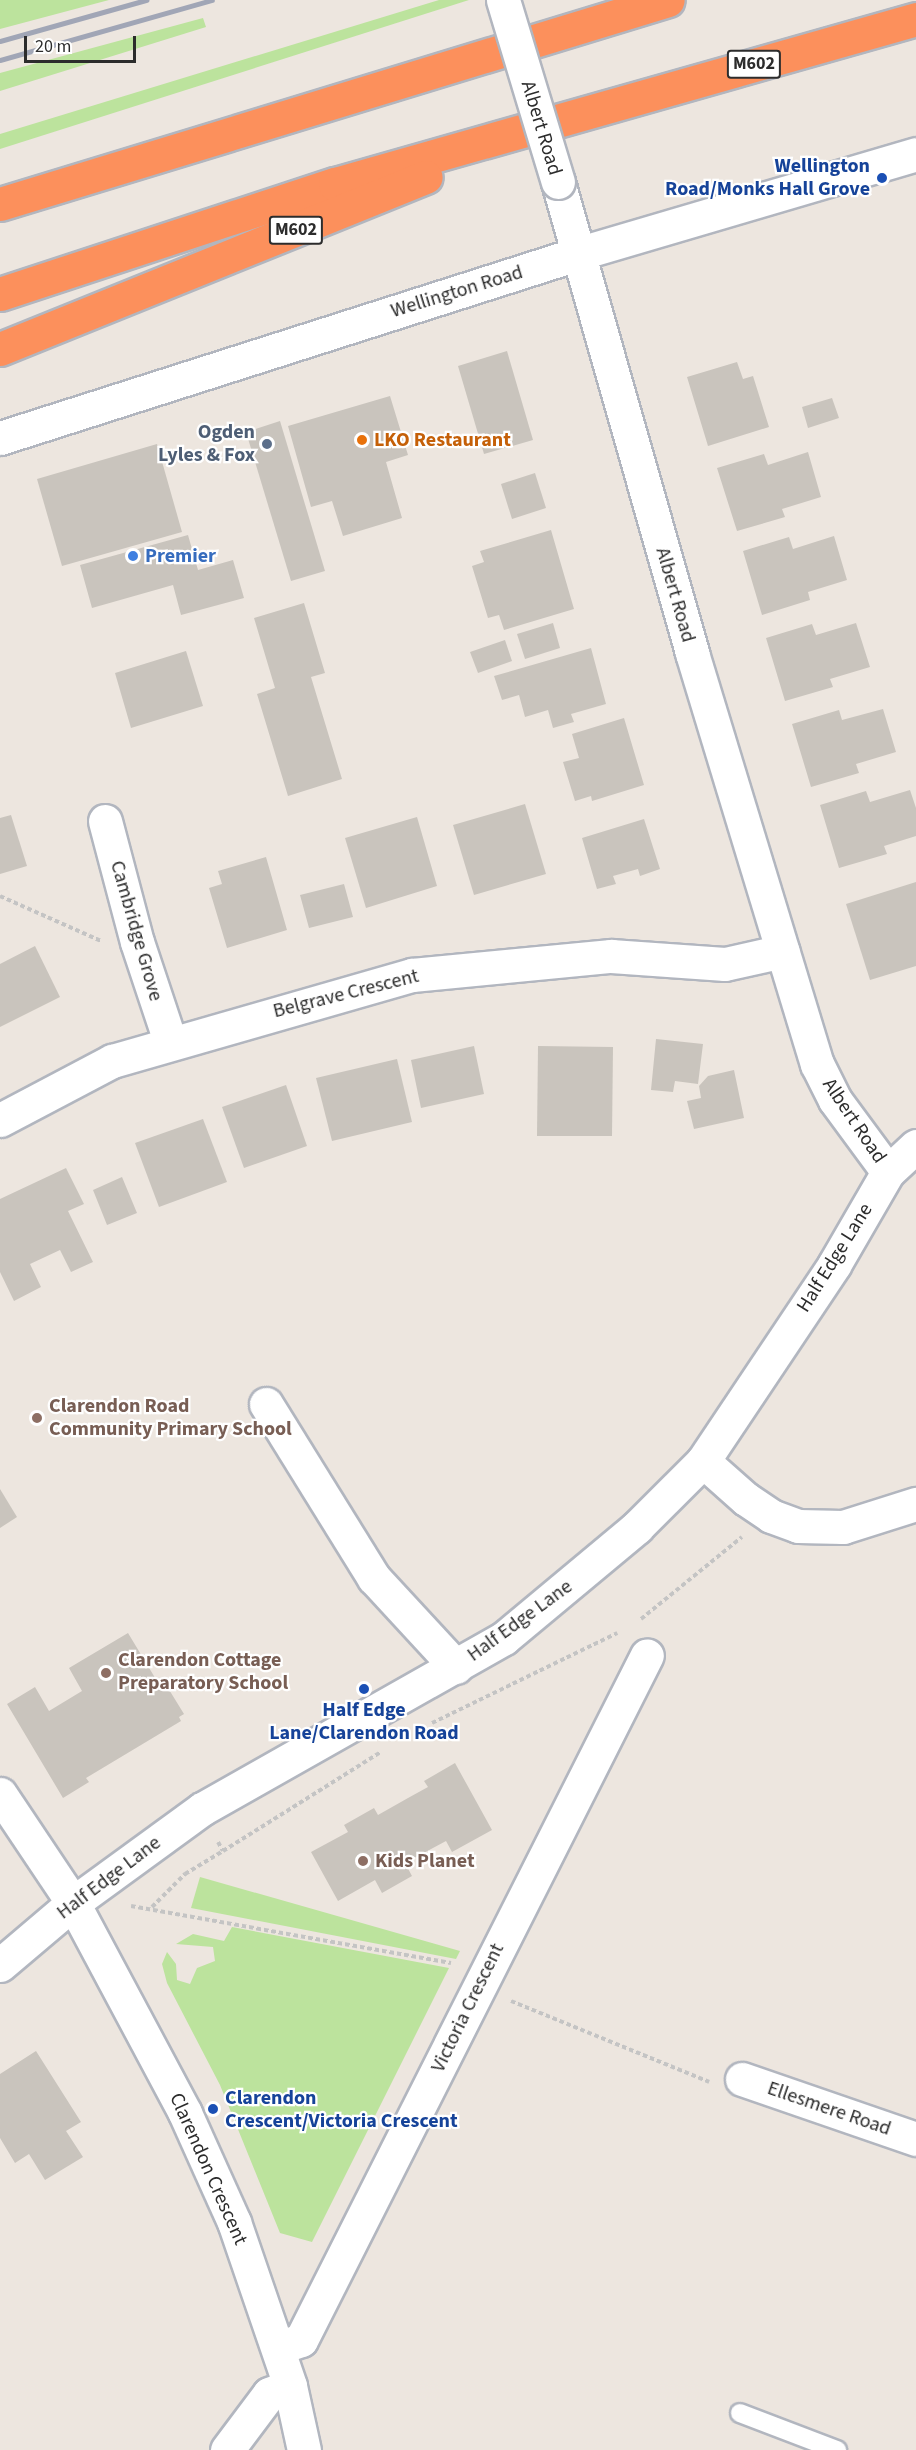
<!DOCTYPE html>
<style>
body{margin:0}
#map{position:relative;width:916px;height:2450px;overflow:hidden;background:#ede6df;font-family:"Source Sans 3",sans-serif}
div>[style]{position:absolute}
.green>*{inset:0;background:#bce39d}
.building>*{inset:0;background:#c9c4bd}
.path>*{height:4px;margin-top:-2px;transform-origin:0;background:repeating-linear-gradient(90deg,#c4c4c4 0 4.5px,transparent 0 7.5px)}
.roads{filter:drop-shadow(2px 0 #b2b6bf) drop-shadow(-2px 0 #b2b6bf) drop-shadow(0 2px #b2b6bf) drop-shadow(0 -2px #b2b6bf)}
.lane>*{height:18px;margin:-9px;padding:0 9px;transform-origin:9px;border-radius:9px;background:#fff}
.street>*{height:33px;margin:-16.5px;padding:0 16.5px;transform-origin:16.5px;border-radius:16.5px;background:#fff}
.secondary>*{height:33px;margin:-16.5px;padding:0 16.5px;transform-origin:16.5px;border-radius:16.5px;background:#fff}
.highway>*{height:33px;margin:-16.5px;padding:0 16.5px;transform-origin:16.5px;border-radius:16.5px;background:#fc905c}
.rail>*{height:4.5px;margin:-2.25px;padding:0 2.25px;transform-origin:2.25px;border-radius:2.25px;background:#a1a6b6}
.bridges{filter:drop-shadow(2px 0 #b2b6bf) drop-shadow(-2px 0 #b2b6bf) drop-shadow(0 2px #b2b6bf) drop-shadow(0 -2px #b2b6bf)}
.secondary-bridge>*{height:33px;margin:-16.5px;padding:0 16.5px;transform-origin:16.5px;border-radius:16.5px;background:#fff}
.dots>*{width:16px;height:16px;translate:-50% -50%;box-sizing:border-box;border:3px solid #fff;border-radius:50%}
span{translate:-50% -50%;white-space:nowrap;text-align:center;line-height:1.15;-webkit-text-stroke:4.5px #fff;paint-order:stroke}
.shield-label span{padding:2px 4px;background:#fff;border:2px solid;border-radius:4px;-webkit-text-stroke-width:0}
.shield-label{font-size:18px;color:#2c2c2c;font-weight:700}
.street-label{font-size:20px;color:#2c2c2c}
.transit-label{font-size:20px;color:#164399;font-weight:700}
.right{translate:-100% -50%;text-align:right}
.left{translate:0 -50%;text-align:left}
.service-label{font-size:20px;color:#4e5e75;font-weight:700}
.food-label{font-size:20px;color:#c56008;font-weight:700}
.shop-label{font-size:20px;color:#366cbe;font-weight:700}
.education-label{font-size:20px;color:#785e54;font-weight:700}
.scale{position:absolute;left:24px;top:36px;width:112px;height:27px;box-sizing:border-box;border:3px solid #2c2c2c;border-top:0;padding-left:8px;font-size:18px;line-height:21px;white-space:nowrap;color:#2c2c2c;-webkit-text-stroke:4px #fff;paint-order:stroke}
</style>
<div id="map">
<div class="green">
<i style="clip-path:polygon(0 0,109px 0,0 29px)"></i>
<i style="clip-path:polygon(439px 0,469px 0,0 149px,0 134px)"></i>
<i style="clip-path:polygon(203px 18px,206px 27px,0 91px,0 73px)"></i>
<i style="clip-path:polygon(200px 1877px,460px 1951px,456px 1959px,191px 1908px)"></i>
<i style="clip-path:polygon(232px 1927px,449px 1968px,312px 2242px,280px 2233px,220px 2085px,167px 1983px,162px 1964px,167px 1952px,176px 1964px,177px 1980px,190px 1984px,197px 1968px,215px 1961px,213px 1947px,176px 1944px,193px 1934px,224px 1941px)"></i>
</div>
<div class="building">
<i style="clip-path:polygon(507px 351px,533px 440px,484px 454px,458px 366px)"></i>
<i style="clip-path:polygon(737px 362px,743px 379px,753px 376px,769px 427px,708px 446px,687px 377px)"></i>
<i style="clip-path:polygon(390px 396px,408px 455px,386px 462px,402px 518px,343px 536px,332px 501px,311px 507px,288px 426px)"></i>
<i style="clip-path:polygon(832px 398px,839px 418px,808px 428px,802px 407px)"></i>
<i style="clip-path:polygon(280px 421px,325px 571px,291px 581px,246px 432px)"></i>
<i style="clip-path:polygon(157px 444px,182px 532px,62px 566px,37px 479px)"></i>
<i style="clip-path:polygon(808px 452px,821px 497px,782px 509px,785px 517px,737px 531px,717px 468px,764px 454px,768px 465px)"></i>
<i style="clip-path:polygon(535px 473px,546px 508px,512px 519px,501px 484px)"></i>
<i style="clip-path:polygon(551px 530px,574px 609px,504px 630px,499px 615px,488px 618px,472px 566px,484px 562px,480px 551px)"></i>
<i style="clip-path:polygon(188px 535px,198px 570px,233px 560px,244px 598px,181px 615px,173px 585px,92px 608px,80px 565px)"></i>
<i style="clip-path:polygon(834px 536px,847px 580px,808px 592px,810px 600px,762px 615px,743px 551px,789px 537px,793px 549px)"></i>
<i style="clip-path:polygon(304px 603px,325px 673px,311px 677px,342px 779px,288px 796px,257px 694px,275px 688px,254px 618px)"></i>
<i style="clip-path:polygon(553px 623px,560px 648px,525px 659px,517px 634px)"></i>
<i style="clip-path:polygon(856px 623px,870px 667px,830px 679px,833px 687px,785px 701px,766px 638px,812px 624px,816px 635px)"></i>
<i style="clip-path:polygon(505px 640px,512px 661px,478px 673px,470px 652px)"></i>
<i style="clip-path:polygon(591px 648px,606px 704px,571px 714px,574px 722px,553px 728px,548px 710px,525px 717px,519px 695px,502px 700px,494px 676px)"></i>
<i style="clip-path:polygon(186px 651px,203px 706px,131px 728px,115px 673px)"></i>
<i style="clip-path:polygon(883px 709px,896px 752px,856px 764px,859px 773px,811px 787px,792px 724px,839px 710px,842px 720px)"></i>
<i style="clip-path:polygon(624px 718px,644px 785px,592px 801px,591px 796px,575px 801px,563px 762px,579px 758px,572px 734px)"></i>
<i style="clip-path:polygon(910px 790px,916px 808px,916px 836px,884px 846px,887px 854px,839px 868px,820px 805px,866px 791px,870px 802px)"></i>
<i style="clip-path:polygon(525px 804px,546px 874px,474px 895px,453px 825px)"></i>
<i style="clip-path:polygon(11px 815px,27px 866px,0 874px,0 818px)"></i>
<i style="clip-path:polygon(417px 817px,437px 886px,366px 908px,345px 838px)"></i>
<i style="clip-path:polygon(644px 819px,660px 869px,640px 876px,638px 869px,613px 876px,616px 884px,597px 889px,582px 838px)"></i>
<i style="clip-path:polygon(266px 857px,287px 930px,227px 948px,209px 888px,222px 884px,218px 871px)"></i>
<i style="clip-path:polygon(916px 882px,916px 966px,870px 980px,846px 904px)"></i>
<i style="clip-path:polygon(344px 884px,353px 917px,309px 928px,300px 895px)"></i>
<i style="clip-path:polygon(35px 946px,60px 997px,0 1027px,0 964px)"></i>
<i style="clip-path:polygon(656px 1039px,703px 1044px,698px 1084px,675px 1081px,673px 1092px,651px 1090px)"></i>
<i style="clip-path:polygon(474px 1046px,484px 1094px,421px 1108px,411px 1060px)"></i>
<i style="clip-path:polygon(538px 1046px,613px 1047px,612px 1136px,537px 1136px)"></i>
<i style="clip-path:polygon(397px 1059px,412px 1122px,332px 1141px,316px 1078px)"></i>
<i style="clip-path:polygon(734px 1070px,744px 1118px,694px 1129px,687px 1101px,701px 1098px,699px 1086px,708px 1076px)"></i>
<i style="clip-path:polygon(286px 1085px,307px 1146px,244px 1168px,222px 1107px)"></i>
<i style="clip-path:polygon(203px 1119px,227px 1182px,159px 1207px,135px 1143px)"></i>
<i style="clip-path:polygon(66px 1168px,84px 1204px,68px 1211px,93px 1262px,71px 1272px,60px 1250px,30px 1264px,41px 1287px,14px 1301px,0 1272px,0 1199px)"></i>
<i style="clip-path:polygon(122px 1177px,137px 1213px,107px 1225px,93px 1190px)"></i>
<i style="clip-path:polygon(0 1489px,17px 1517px,0 1528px)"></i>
<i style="clip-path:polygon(128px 1633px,163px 1691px,168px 1688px,184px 1714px,179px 1717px,181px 1721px,86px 1778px,89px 1782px,63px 1798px,7px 1704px,35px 1687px,49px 1711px,82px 1691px,69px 1668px)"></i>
<i style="clip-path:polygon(455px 1763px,492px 1830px,452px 1852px,446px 1841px,405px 1863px,412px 1876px,382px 1893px,375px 1880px,338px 1901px,311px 1852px,348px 1832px,344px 1825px,374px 1808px,378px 1815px,408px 1798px,428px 1787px,424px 1781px)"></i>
<i style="clip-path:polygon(36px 2051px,81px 2122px,66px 2131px,83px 2157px,45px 2180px,29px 2154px,15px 2163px,0 2138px,0 2074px)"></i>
</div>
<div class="path">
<i style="left:0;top:896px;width:111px;rotate:24deg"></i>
<i style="left:641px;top:1619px;width:130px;rotate:-39.1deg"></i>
<i style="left:432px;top:1723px;width:206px;rotate:-25.9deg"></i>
<i style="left:218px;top:1842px;width:10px;rotate:61deg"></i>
<i style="left:223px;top:1851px;width:186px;rotate:-32.1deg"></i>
<i style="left:131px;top:1906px;width:325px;rotate:10.1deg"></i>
<i style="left:152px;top:1907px;width:47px;rotate:-45deg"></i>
<i style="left:185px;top:1874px;width:44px;rotate:-31.2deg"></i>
<i style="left:511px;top:2001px;width:214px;rotate:22.2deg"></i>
</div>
<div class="roads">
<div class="lane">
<i style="left:740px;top:2413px;width:104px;rotate:20.9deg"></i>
</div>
<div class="street">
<i style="left:105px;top:821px;width:125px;rotate:75.2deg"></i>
<i style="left:137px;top:942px;width:104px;rotate:71.6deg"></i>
<i style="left:0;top:1120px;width:127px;rotate:-27.8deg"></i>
<i style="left:112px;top:1061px;width:312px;rotate:-16deg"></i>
<i style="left:412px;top:975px;width:200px;rotate:-5.5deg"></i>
<i style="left:611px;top:956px;width:114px;rotate:4deg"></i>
<i style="left:725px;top:964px;width:59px;rotate:-12.6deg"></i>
<i style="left:266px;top:1404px;width:205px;rotate:58.2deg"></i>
<i style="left:374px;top:1578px;width:121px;rotate:47.3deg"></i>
<i style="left:703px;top:1461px;width:57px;rotate:41.5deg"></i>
<i style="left:746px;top:1499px;width:30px;rotate:34deg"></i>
<i style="left:771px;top:1516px;width:29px;rotate:20deg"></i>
<i style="left:798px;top:1526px;width:45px;rotate:1.3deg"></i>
<i style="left:843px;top:1527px;width:77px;rotate:-17.5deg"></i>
<i style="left:0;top:1794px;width:131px;rotate:56.2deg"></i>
<i style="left:73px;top:1903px;width:238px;rotate:61.9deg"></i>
<i style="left:185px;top:2113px;width:120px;rotate:65.8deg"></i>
<i style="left:234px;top:2222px;width:173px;rotate:71.1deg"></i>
<i style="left:290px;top:2386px;width:66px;rotate:77.7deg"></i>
<i style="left:742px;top:2079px;width:184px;rotate:19deg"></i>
<i style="left:278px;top:2348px;width:24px;rotate:-19deg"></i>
<i style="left:301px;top:2340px;width:767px;rotate:-63.2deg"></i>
<i style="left:227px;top:2450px;width:70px;rotate:-53.1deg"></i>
<i style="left:269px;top:2394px;width:22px;rotate:-21deg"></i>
</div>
<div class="secondary">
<i style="left:558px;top:182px;width:490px;rotate:74.1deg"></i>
<i style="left:692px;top:653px;width:430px;rotate:73.1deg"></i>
<i style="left:817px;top:1064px;width:40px;rotate:63.4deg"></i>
<i style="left:835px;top:1100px;width:89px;rotate:53.6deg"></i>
<i style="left:0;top:438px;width:606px;rotate:-17.69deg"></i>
<i style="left:577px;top:254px;width:353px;rotate:-16.4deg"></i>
<i style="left:0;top:1965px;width:96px;rotate:-40.3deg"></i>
<i style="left:73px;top:1903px;width:160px;rotate:-36.1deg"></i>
<i style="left:202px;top:1809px;width:347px;rotate:-29.5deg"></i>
<i style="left:504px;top:1638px;width:173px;rotate:-39.8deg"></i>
<i style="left:637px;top:1527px;width:93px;rotate:-45deg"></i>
<i style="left:703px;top:1461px;width:236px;rotate:-56.2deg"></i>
<i style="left:834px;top:1265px;width:108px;rotate:-59.9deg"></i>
<i style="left:888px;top:1172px;width:38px;rotate:-43deg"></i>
</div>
<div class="highway">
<i style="left:0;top:204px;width:698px;rotate:-16.98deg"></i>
<i style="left:0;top:294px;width:353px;rotate:-18.2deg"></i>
<i style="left:335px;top:184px;width:604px;rotate:-15.85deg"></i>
<i style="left:0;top:349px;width:459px;rotate:-22deg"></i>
</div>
</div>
<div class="rail">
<i style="left:0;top:41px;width:152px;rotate:-15.7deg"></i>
<i style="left:0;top:60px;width:220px;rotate:-15.8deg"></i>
</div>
<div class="bridges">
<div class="secondary-bridge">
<i style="left:503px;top:0;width:190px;rotate:73.2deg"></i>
</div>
</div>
<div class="dots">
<i style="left:882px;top:178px;background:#1a4fb4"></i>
<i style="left:362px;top:440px;background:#e8710a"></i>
<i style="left:267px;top:444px;background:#5c6f8a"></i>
<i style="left:133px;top:556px;background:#3f7fe0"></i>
<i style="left:37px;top:1418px;background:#8d6e63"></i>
<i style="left:106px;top:1673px;background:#8d6e63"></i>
<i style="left:364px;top:1689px;background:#1a4fb4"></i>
<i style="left:363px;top:1861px;background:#8d6e63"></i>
<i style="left:213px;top:2109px;background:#1a4fb4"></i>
</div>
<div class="shield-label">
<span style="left:754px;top:64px">M602</span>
<span style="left:296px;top:230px">M602</span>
</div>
<div class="street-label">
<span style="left:541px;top:128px;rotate:73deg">Albert Road</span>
<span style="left:457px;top:292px;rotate:-17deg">Wellington Road</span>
<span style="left:675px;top:595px;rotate:74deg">Albert Road</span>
<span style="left:136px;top:931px;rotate:74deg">Cambridge Grove</span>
<span style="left:346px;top:994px;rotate:-14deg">Belgrave Crescent</span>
<span style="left:854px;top:1121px;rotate:56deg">Albert Road</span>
<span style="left:835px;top:1258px;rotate:-58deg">Half Edge Lane</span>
<span style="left:520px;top:1621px;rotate:-36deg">Half Edge Lane</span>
<span style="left:109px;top:1878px;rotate:-37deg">Half Edge Lane</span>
<span style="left:468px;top:2008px;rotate:-64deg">Victoria Crescent</span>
<span style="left:829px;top:2109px;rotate:19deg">Ellesmere Road</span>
<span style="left:208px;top:2169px;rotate:66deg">Clarendon Crescent</span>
</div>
<div class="transit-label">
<span class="right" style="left:870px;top:178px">Wellington<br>Road/Monks Hall Grove</span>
<span style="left:364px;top:1722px">Half Edge<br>Lane/Clarendon Road</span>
<span class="left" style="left:225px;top:2110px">Clarendon<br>Crescent/Victoria Crescent</span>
</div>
<div class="service-label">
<span class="right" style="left:255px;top:444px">Ogden<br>Lyles &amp; Fox</span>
</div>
<div class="food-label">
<span class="left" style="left:374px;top:440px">LKO Restaurant</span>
</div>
<div class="shop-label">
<span class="left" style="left:145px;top:556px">Premier</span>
</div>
<div class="education-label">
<span class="left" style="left:49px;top:1418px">Clarendon Road<br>Community Primary School</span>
<span class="left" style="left:118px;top:1672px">Clarendon Cottage<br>Preparatory School</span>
<span class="left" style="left:375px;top:1861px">Kids Planet</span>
</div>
<div class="scale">20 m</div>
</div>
